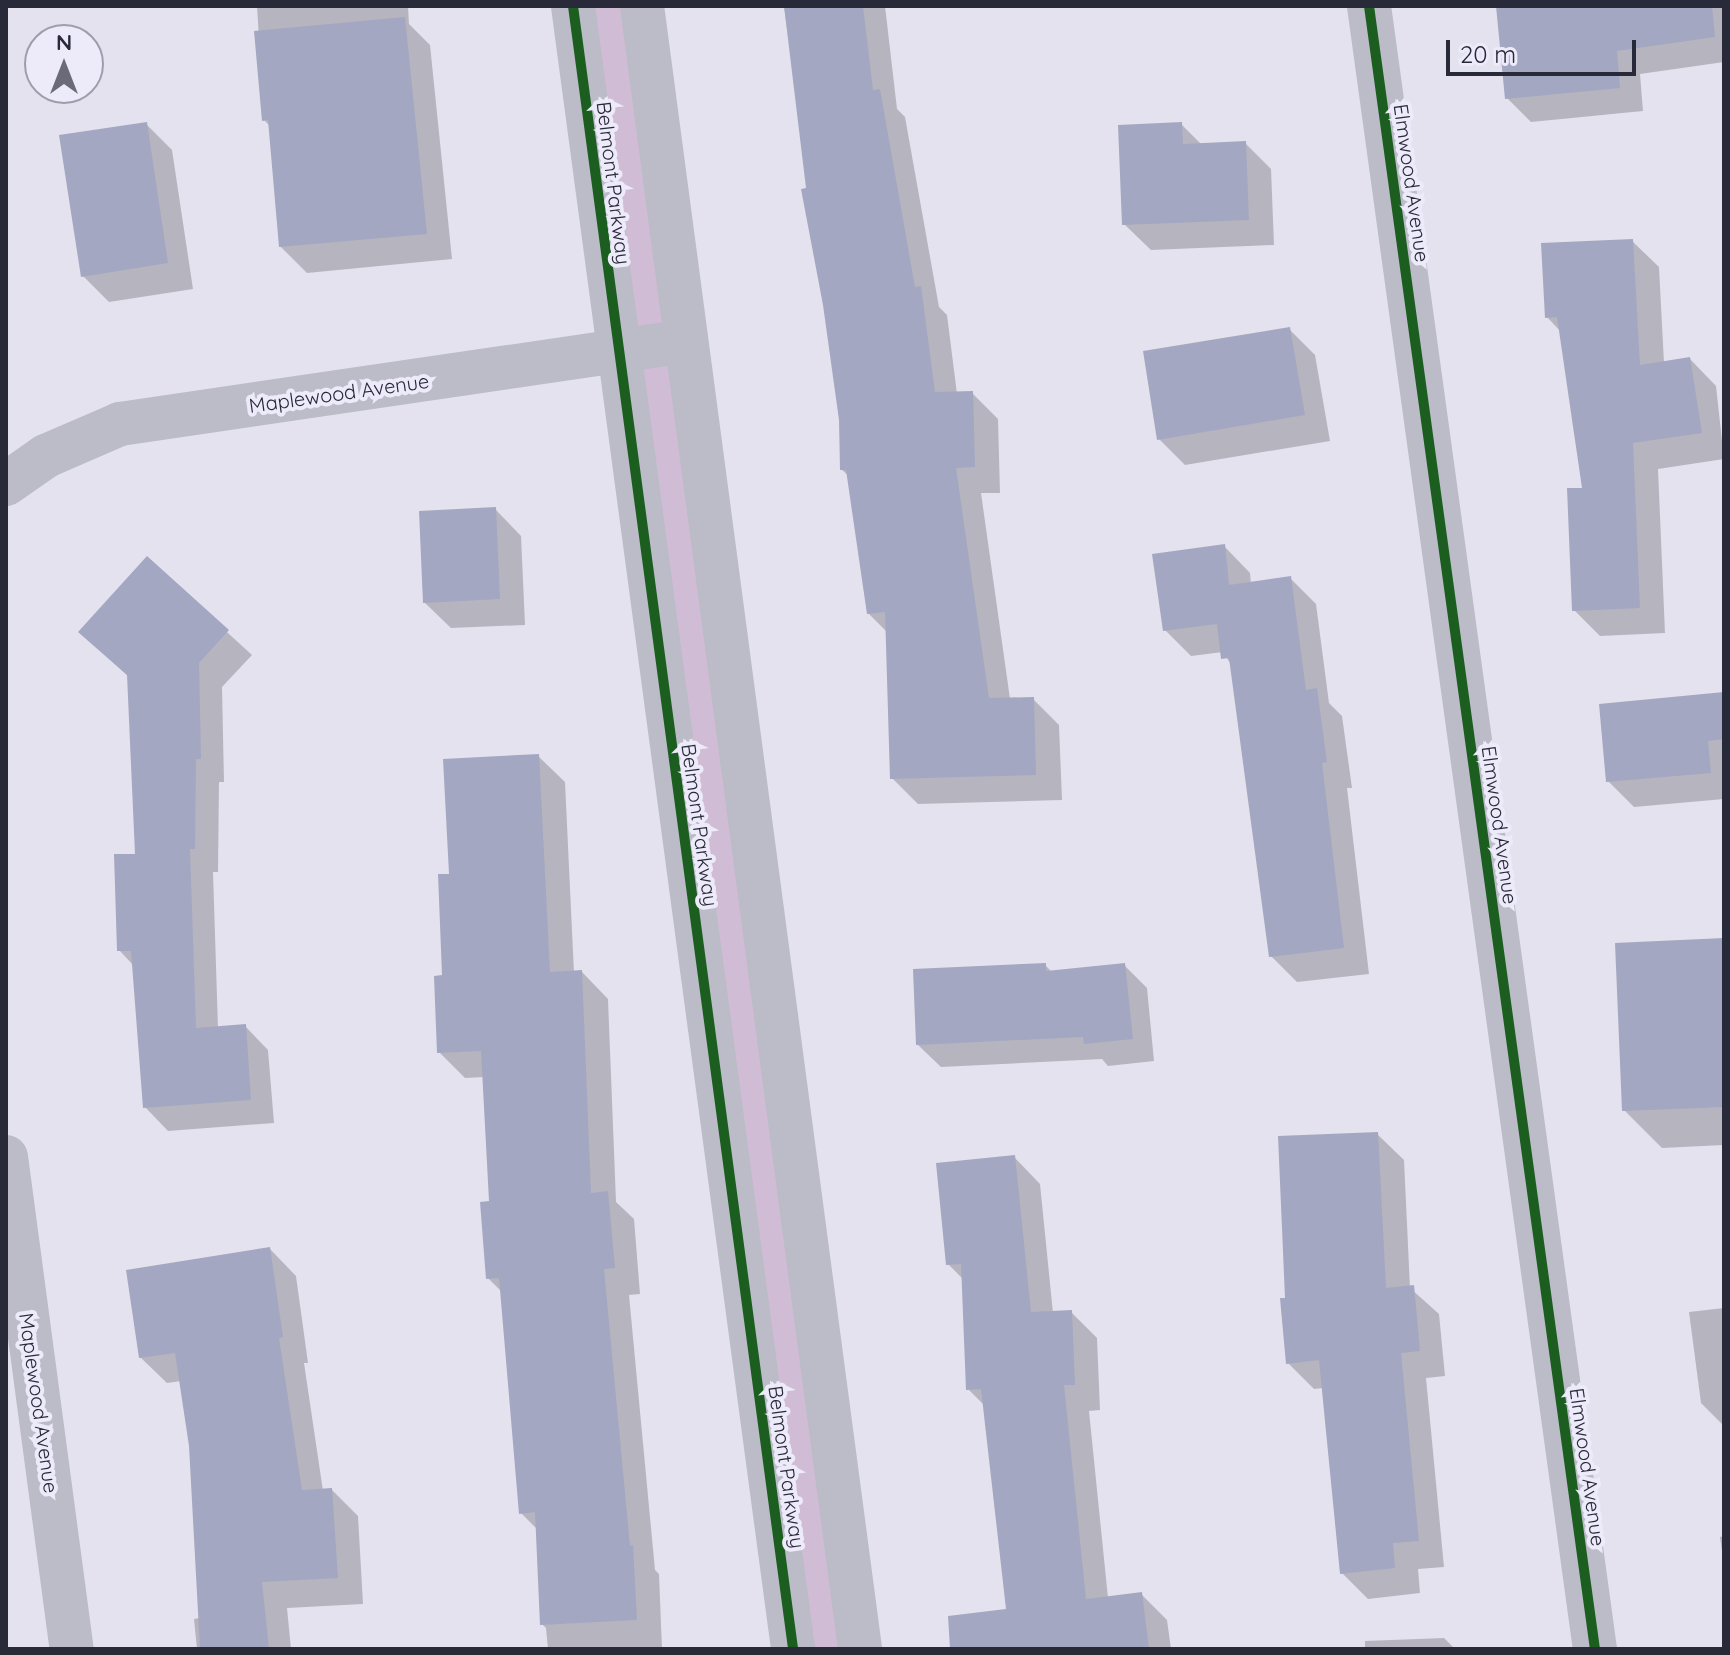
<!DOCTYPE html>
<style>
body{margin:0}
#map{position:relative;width:1730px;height:1655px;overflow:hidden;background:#e4e2ee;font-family:Quicksand,sans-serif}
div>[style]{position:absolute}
.green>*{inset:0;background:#d1bcd6}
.shadow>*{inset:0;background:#0003}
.building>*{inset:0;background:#a4a7c2}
.minor>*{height:44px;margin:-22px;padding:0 22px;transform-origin:22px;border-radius:22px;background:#bcbbc8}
.tertiary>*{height:44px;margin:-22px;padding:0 22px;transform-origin:22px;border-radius:22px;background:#bcbbc8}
.cycleway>*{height:10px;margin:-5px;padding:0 5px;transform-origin:5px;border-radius:5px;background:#1b5e20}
span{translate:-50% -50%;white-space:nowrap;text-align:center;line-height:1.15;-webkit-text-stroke:8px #edeafa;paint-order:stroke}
.street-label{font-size:20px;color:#292a39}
.frame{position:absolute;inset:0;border:8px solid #292a39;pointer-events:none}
.north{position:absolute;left:24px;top:24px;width:80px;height:80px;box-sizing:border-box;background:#edeafa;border:2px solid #9f9dad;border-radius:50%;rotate:0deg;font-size:22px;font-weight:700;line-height:32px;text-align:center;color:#292a39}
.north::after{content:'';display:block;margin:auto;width:28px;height:36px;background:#6a6a78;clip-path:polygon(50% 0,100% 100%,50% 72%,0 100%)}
.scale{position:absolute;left:1446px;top:40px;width:190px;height:36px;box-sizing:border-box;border:4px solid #292a39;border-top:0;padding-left:10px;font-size:24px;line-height:28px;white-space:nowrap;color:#292a39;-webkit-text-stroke:6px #edeafa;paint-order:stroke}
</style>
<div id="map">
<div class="green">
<i style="clip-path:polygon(573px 6px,642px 6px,860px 1649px,793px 1649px)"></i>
</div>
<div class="shadow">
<i style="clip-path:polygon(257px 6px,408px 6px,409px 24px,430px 45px,452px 259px,307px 273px,280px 246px,270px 126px,264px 120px)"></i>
<i style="clip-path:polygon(784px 6px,885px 6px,897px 109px,905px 117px,939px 307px,947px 315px,957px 394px,972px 393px,998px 419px,1000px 493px,981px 493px,1010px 699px,1033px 699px,1059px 725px,1062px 800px,918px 804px,892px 778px,887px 632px,868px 613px,849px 476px,842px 470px,841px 420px)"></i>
<i style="clip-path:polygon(1498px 6px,1724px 6px,1724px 62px,1640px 74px,1643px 111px,1531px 122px,1507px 98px)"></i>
<i style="clip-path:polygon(146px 124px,172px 150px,193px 289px,109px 302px,83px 276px)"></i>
<i style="clip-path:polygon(1181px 124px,1202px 145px,1245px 143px,1271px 169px,1274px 245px,1151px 250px,1124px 224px)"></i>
<i style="clip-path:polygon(1632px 241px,1659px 267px,1664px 363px,1690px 359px,1716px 386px,1724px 459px,1658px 469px,1665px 633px,1600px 636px,1574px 610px,1585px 490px,1561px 332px,1547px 317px)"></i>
<i style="clip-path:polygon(1289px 329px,1315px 355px,1330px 441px,1185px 465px,1159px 439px)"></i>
<i style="clip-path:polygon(495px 509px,521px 536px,525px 625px,451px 628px,424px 602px)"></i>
<i style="clip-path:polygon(1224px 546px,1250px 573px,1251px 584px,1290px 578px,1316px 604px,1329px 703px,1342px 716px,1352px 788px,1347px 788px,1369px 974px,1297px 982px,1271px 956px,1232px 666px,1223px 652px,1191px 656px,1165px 630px)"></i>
<i style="clip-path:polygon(147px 559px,252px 655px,222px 687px,224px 782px,219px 782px,218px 872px,213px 872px,218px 1028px,245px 1026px,268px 1050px,274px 1123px,168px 1131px,145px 1107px,134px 966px,119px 950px,137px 855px,129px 677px,81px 632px)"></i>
<i style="clip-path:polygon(1724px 694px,1724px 799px,1634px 807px,1608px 781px)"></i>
<i style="clip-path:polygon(538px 756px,565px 782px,574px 973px,582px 972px,608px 999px,616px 1202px,634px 1219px,640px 1294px,629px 1295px,655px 1570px,659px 1574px,662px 1649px,548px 1649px,546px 1628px,542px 1624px,538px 1530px,521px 1513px,502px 1292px,488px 1278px,491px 1203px,484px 1077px,465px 1078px,439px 1052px,451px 876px)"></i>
<i style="clip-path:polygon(1724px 940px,1724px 1145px,1662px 1148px,1624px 1110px)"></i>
<i style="clip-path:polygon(1045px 965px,1053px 973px,1124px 965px,1147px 988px,1154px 1061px,1108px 1066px,1102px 1059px,941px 1067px,918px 1045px)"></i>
<i style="clip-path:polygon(1377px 1134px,1404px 1160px,1410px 1288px,1439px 1314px,1445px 1376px,1426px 1378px,1444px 1567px,1418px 1569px,1420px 1593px,1368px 1599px,1342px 1573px,1323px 1388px,1314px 1389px,1288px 1363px,1288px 1299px)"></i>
<i style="clip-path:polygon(1014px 1157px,1040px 1184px,1053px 1313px,1071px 1312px,1097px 1338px,1100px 1410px,1089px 1411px,1108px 1598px,1141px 1594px,1167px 1620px,1171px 1649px,1006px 1649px,1008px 1611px,985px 1406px,968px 1389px,964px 1280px,948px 1264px)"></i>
<i style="clip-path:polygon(270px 1249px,296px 1276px,308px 1363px,304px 1363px,323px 1491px,332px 1490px,358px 1516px,363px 1604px,287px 1608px,291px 1649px,197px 1649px,194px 1619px,200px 1618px,191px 1446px,181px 1381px,167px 1383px,140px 1357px)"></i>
<i style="clip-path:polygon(1724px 1308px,1724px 1426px,1701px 1403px,1689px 1312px)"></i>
<i style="clip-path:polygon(1724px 1536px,1724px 1565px,1720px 1537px)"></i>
<i style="clip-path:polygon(1444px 1638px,1455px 1649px,1365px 1649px,1365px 1641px)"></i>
</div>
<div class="building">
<i style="clip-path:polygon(784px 6px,863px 6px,873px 90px,880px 89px,915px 287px,921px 286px,935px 392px,973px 391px,975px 467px,956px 468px,989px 698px,1034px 697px,1036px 775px,890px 779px,885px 612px,867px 614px,846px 470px,840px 470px,839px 420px,823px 305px,801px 189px,806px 188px)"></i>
<i style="clip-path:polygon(1496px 6px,1712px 6px,1715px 37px,1617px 51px,1620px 88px,1505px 99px)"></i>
<i style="clip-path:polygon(405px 17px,427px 234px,279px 247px,268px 120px,262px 121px,254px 31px)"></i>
<i style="clip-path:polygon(147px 122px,168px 263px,81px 277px,59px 135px)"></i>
<i style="clip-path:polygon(1182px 122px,1183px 144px,1246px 141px,1249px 220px,1122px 225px,1118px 125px)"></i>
<i style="clip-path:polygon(1633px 239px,1640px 365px,1690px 357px,1702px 433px,1633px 443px,1640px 608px,1572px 611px,1567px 488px,1582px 488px,1557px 317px,1545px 318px,1541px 243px)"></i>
<i style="clip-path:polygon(1290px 327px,1305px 415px,1157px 440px,1143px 351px)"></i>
<i style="clip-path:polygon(496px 507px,500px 599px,423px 603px,419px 511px)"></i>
<i style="clip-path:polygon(1225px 544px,1229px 585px,1291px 576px,1306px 690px,1317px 688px,1327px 762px,1322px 763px,1344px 948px,1269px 957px,1229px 658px,1221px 659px,1217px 624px,1163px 631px,1152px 554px)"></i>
<i style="clip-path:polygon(147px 556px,229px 630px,199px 663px,201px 759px,196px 759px,195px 849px,190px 849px,196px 1028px,246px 1024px,251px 1100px,143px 1108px,131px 951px,117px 951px,114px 854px,135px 854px,127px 675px,78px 632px)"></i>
<i style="clip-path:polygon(1724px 692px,1724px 739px,1708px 741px,1711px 773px,1606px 782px,1599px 704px)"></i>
<i style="clip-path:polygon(539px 754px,550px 972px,582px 970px,591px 1193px,608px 1191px,615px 1268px,604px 1269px,630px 1546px,633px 1545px,637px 1620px,540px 1625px,535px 1512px,519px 1514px,499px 1278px,486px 1279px,480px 1202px,489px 1201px,481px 1051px,437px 1053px,434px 976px,442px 975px,438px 874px,449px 874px,443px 759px)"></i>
<i style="clip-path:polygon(1724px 938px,1724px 1107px,1622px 1111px,1615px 943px)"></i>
<i style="clip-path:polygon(1046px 963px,1046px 971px,1125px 963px,1133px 1039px,1084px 1044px,1083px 1037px,916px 1045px,913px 969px)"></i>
<i style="clip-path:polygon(1378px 1132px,1386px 1288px,1414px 1285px,1420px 1351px,1401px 1353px,1419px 1541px,1393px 1543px,1395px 1568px,1340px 1574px,1319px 1360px,1286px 1364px,1280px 1298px,1285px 1298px,1278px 1136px)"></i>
<i style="clip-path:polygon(1015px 1155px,1031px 1312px,1072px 1310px,1075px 1385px,1064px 1385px,1086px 1599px,1142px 1592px,1149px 1649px,950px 1649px,948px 1616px,1006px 1609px,981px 1389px,966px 1390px,961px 1264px,946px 1265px,936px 1163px)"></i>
<i style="clip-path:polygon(270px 1247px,283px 1337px,279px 1338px,302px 1490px,332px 1488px,338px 1578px,262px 1582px,269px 1649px,200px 1649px,189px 1446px,175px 1353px,139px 1358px,126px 1270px)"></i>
</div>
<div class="minor">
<i style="left:1369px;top:6px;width:1658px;rotate:82.17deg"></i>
<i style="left:6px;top:484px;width:49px;rotate:-35deg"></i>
<i style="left:46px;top:456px;width:81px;rotate:-23.4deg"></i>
<i style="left:120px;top:424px;width:572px;rotate:-8.34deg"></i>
<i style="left:6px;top:1157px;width:496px;rotate:82.4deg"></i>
</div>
<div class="tertiary">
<i style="left:573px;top:6px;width:1658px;rotate:82.37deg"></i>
<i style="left:642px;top:6px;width:1657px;rotate:82.44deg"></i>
</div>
<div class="cycleway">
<i style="left:573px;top:6px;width:1658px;rotate:82.37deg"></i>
<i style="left:1369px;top:6px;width:1658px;rotate:82.17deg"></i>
</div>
<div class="street-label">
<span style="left:614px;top:183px;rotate:83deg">Belmont Parkway</span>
<span style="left:1412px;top:183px;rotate:82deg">Elmwood Avenue</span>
<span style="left:339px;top:393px;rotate:-8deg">Maplewood Avenue</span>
<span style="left:700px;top:825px;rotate:82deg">Belmont Parkway</span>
<span style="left:1500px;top:825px;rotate:82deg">Elmwood Avenue</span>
<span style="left:39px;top:1403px;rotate:82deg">Maplewood Avenue</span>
<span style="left:787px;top:1467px;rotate:82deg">Belmont Parkway</span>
<span style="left:1588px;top:1467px;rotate:82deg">Elmwood Avenue</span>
</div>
<div class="frame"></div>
<div class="north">N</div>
<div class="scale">20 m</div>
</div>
